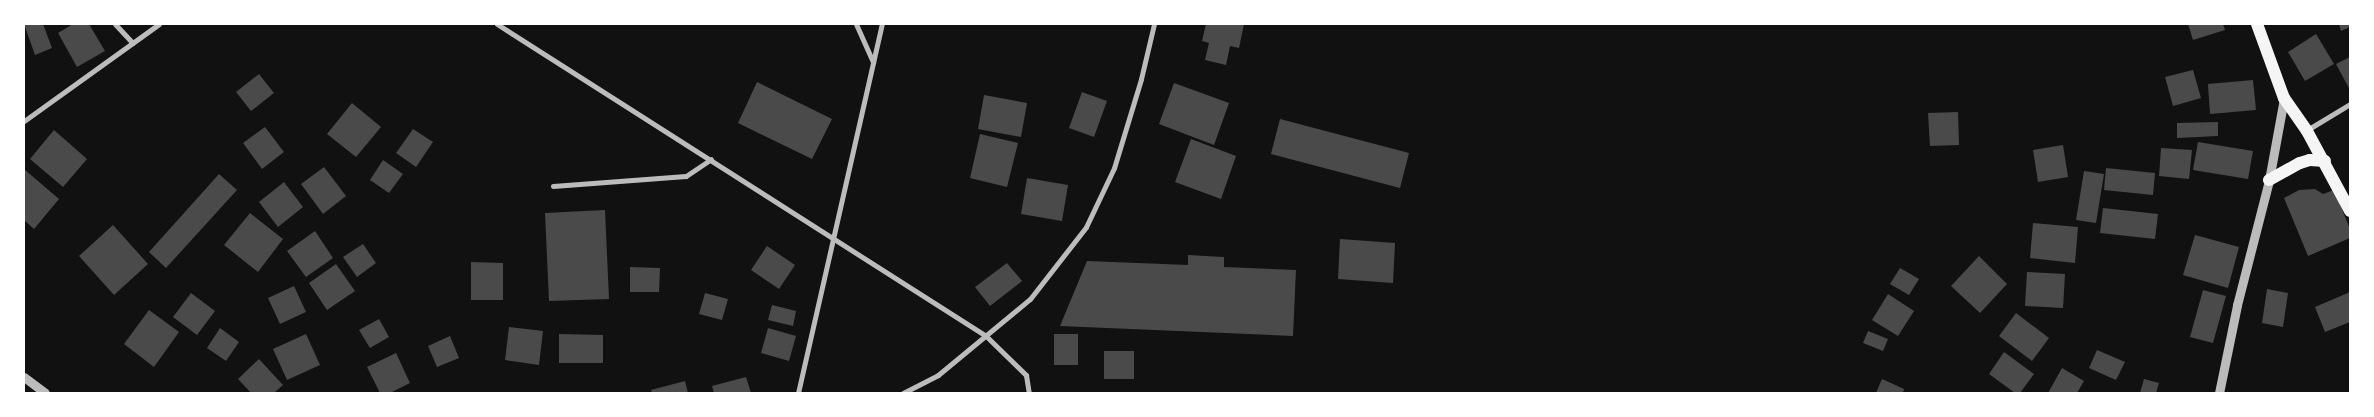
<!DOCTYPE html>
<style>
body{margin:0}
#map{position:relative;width:2374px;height:417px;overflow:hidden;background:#111;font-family:"Varela Round",sans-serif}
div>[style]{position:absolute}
.building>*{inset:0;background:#4a4a4a}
.minor>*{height:5px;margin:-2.5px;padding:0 2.5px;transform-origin:2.5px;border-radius:2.5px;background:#bcbcbc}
.tertiary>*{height:9px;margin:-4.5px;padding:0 4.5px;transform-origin:4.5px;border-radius:4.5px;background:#bcbcbc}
.primary>*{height:12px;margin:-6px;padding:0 6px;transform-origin:6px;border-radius:6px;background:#f5f5f5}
span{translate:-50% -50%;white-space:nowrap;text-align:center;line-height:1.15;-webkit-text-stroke:4.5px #fff;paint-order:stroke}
.frame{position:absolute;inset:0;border:25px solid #fff;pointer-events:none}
</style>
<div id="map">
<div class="building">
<i style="clip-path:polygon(24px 24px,43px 24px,52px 48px,35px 55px)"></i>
<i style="clip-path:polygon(73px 24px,89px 24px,105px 51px,77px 67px,58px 33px)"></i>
<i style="clip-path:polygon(1206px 24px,1244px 24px,1239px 48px,1230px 46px,1226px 65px,1205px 60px,1209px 43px,1202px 41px)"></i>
<i style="clip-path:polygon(2188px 24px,2223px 24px,2225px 30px,2193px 40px)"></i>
<i style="clip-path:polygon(2339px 24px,2350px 24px,2350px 27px,2341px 31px)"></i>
<i style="clip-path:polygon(2316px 34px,2334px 64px,2305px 81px,2288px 52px)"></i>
<i style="clip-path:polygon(2350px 57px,2350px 90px,2336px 64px)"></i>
<i style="clip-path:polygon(2193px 70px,2201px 98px,2173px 106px,2165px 77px)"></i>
<i style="clip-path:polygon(259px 74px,274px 93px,251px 111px,236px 92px)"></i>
<i style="clip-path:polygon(2253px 80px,2256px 110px,2210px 114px,2208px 84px)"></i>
<i style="clip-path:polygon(757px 82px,832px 119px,812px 159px,738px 123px)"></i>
<i style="clip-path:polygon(1174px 83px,1229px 103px,1214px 145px,1159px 124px)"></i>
<i style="clip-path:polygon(1082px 92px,1107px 101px,1094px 137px,1069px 128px)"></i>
<i style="clip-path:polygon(984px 95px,1027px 103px,1021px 137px,978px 129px)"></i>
<i style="clip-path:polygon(352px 103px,381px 127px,356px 157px,327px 134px)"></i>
<i style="clip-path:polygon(1958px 112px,1959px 145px,1930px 146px,1928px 113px)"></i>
<i style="clip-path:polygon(1280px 119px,1409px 153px,1400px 188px,1271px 154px)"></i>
<i style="clip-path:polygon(2218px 122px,2218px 136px,2177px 138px,2177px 123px)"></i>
<i style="clip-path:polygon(265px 127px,284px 152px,262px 169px,243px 143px)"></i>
<i style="clip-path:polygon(413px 129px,433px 142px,416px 167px,396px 153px)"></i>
<i style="clip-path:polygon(54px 130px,87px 159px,63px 187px,30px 159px)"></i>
<i style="clip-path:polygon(980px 134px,1018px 143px,1007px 187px,970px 178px)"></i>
<i style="clip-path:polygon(1191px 139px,1236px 156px,1221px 199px,1175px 182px)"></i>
<i style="clip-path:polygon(2198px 142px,2253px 151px,2248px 179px,2193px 170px)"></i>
<i style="clip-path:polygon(2063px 145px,2068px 177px,2038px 182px,2033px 150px)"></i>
<i style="clip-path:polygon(2161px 148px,2192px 150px,2189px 179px,2159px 176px)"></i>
<i style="clip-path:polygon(383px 160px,403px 174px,389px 193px,370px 180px)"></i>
<i style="clip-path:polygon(324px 167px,346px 196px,323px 214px,301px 184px)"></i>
<i style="clip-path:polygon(2106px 168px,2155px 173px,2153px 195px,2104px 190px)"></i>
<i style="clip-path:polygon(24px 169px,59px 199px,34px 229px,24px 220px)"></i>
<i style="clip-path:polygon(2084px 171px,2104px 174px,2096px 223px,2076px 220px)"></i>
<i style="clip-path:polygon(219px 174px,237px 190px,166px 268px,149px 252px)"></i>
<i style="clip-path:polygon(1027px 178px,1068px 185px,1062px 221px,1021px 214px)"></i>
<i style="clip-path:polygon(284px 182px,303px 207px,278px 227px,259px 202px)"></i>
<i style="clip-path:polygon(2315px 189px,2323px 194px,2334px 190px,2350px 229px,2350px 238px,2308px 256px,2284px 198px,2299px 190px)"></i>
<i style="clip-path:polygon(2103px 208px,2158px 214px,2155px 239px,2100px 233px)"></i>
<i style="clip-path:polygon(605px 210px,609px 299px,549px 301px,545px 213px)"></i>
<i style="clip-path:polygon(250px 213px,283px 239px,258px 272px,224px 245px)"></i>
<i style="clip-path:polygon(2033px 223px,2078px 227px,2075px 263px,2030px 258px)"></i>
<i style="clip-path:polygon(113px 225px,148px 264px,114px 295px,79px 256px)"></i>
<i style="clip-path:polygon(315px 231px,333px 258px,306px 277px,287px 251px)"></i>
<i style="clip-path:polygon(2195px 235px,2239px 247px,2228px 288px,2183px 275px)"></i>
<i style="clip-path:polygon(1340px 239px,1395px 243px,1393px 283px,1338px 279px)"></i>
<i style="clip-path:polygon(363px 244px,376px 263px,357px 277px,343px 257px)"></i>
<i style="clip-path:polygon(767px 246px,795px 265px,779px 289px,751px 270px)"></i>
<i style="clip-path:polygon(1188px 255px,1224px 257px,1224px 267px,1296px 270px,1293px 336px,1060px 326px,1087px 261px,1188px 265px)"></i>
<i style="clip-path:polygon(1979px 256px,2007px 284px,1980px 313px,1951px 286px)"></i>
<i style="clip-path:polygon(471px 262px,503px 263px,503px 300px,471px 300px)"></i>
<i style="clip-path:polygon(1007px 263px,1022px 281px,990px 306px,975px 287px)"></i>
<i style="clip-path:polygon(336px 264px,355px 291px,327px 310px,309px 283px)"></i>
<i style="clip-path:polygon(630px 267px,660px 268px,659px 292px,630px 292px)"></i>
<i style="clip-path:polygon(1900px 268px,1919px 279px,1909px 295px,1890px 284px)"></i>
<i style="clip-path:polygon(2027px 272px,2065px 274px,2063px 308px,2025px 306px)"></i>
<i style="clip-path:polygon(294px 286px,306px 312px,280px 324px,268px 298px)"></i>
<i style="clip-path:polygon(2267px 289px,2288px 293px,2283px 327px,2262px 323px)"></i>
<i style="clip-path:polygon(2203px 290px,2226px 296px,2213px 343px,2190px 337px)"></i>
<i style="clip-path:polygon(2350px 292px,2350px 322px,2325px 332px,2315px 307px)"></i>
<i style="clip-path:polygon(191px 293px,215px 311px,197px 335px,173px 317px)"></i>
<i style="clip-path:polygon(705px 293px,728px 299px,722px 320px,699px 314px)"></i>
<i style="clip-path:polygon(1888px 294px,1914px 311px,1898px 336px,1872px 320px)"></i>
<i style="clip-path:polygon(772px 305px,796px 311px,793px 326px,768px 320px)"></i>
<i style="clip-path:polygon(149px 310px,179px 332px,154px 367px,124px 344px)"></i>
<i style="clip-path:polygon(2016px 313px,2049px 338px,2032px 361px,1999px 336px)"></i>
<i style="clip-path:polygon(379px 319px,389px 337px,370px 348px,359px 330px)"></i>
<i style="clip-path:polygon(509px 327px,543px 331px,539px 365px,505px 360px)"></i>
<i style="clip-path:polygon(220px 328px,239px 342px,226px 361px,207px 348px)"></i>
<i style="clip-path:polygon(768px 328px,796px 336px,789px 361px,761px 353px)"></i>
<i style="clip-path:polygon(1868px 331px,1888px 339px,1883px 351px,1863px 343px)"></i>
<i style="clip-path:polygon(306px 334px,320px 365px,287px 380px,273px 349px)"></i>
<i style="clip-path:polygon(559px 334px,603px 335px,603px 363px,559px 363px)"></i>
<i style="clip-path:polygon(1054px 334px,1078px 334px,1078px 365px,1054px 365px)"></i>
<i style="clip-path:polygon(450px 336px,459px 358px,437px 367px,428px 346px)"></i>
<i style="clip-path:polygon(2097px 350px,2125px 362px,2116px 380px,2089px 368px)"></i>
<i style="clip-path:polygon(1104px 351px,1134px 351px,1134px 379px,1104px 379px)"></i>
<i style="clip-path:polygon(2004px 352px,2034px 374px,2020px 393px,2015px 393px,1989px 374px)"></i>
<i style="clip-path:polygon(396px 353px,410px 383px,390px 393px,380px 393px,367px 367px)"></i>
<i style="clip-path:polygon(259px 359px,283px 385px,274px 393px,251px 393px,238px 379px)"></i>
<i style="clip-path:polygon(2062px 368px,2084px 381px,2077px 393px,2048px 393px)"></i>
<i style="clip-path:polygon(746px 377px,751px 393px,714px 393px,712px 386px)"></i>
<i style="clip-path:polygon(1882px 379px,1904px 389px,1903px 393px,1876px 393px)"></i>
<i style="clip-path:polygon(2144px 379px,2159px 383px,2156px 393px,2140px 393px)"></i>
<i style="clip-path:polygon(685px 381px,688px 393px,652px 393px,651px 390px)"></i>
</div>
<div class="minor">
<i style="left:115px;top:24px;width:26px;rotate:47deg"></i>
<i style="left:497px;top:24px;width:580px;rotate:32.54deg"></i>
<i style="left:986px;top:336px;width:56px;rotate:44.3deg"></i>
<i style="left:1026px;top:375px;width:18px;rotate:81deg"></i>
<i style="left:856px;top:24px;width:42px;rotate:65.9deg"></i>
<i style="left:24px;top:121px;width:166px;rotate:-35.7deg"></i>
<i style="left:2307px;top:130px;width:50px;rotate:-31.2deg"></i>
<i style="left:553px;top:186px;width:133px;rotate:-4.3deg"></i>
<i style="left:686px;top:176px;width:30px;rotate:-34deg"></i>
<i style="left:798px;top:393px;width:378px;rotate:-77.2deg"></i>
<i style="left:903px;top:393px;width:39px;rotate:-27deg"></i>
<i style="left:938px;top:375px;width:119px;rotate:-39.6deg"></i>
<i style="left:1030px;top:299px;width:91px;rotate:-52.1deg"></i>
<i style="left:1086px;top:227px;width:65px;rotate:-64.6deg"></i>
<i style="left:1114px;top:168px;width:93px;rotate:-73.1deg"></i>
<i style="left:1141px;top:79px;width:57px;rotate:-76.7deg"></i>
</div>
<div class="tertiary">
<i style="left:24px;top:377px;width:26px;rotate:37deg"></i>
<i style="left:2219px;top:393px;width:90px;rotate:-78.4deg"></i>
<i style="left:2237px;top:305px;width:129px;rotate:-75.6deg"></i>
<i style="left:2269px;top:180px;width:83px;rotate:-79.6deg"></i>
</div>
<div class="primary">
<i style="left:2257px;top:24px;width:79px;rotate:70deg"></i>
<i style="left:2284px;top:98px;width:40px;rotate:55.1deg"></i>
<i style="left:2307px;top:131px;width:91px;rotate:61.7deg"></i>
<i style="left:2269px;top:180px;width:35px;rotate:-29deg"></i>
<i style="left:2300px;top:163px;width:10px;rotate:-17deg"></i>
<i style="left:2310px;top:160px;width:15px;rotate:4deg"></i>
</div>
<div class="frame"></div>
</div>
